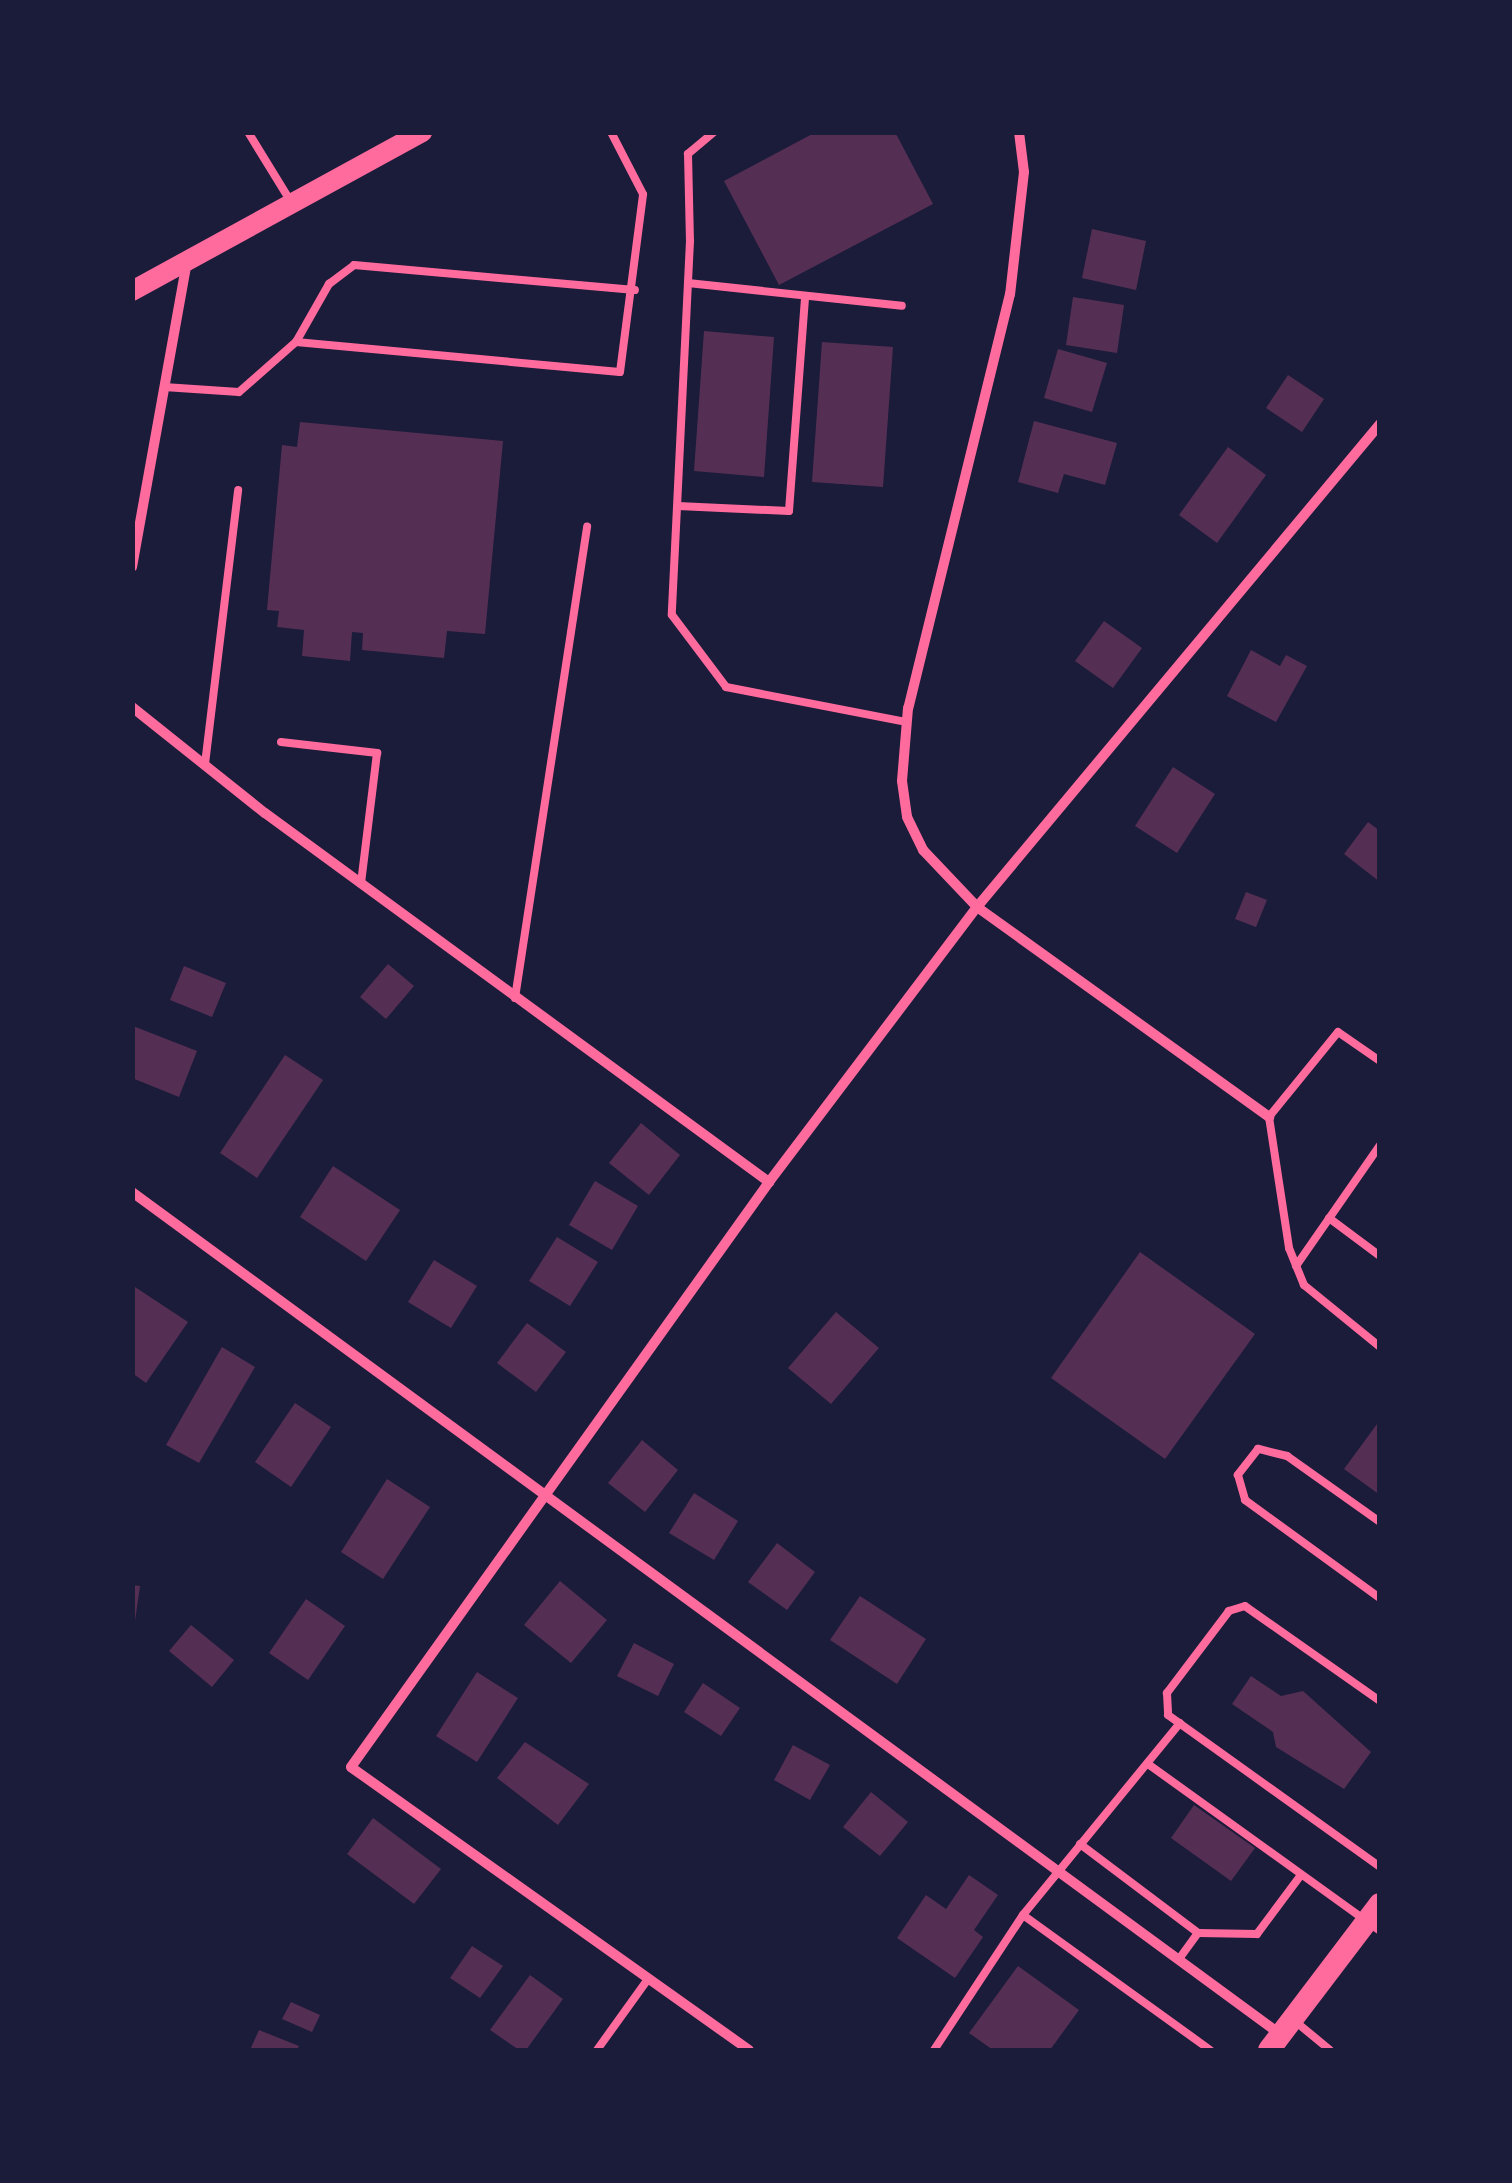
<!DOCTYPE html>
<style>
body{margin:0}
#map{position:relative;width:1512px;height:2183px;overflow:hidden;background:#1b1b3a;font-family:"Work Sans",sans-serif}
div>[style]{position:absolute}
.building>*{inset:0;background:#542f53}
.service>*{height:8px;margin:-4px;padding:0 4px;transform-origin:4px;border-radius:4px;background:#ff6b9d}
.minor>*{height:10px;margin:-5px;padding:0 5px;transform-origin:5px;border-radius:5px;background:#ff6b9d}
.secondary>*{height:20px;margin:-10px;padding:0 10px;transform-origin:10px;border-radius:10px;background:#ff6b9d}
.primary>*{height:22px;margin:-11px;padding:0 11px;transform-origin:11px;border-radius:11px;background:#ff6b9d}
span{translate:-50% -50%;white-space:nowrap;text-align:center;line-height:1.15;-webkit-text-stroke:9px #1b1b3a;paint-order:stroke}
.frame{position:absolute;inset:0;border:135px solid #1b1b3a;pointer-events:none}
</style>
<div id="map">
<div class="building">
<i style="clip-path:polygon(816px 132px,895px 132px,933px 204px,779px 285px,724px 181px)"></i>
<i style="clip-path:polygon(1092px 229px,1146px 241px,1136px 290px,1082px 278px)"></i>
<i style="clip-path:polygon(1073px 297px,1124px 305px,1117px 353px,1066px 345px)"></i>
<i style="clip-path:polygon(704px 331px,774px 337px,764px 477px,694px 471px)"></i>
<i style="clip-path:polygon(822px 342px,893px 347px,883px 487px,812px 482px)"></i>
<i style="clip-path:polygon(1058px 349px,1107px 363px,1092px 412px,1044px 398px)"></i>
<i style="clip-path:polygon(1288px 375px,1324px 399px,1302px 432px,1266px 408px)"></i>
<i style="clip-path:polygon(1034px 421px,1117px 443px,1105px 485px,1064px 474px,1058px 493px,1018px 482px)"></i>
<i style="clip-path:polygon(300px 422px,503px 441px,485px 634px,447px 631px,444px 658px,362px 650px,363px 633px,352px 632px,350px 661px,302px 656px,304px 630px,277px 627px,279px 611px,267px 610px,282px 445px,297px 447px)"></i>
<i style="clip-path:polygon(1228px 447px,1266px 475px,1217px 543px,1179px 515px)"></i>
<i style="clip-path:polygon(1104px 621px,1142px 648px,1113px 688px,1075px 661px)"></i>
<i style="clip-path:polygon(1251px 650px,1280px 666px,1286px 655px,1307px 666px,1276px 722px,1227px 696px)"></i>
<i style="clip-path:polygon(1173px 767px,1215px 794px,1177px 853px,1135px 826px)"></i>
<i style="clip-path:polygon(1368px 822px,1380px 831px,1380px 882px,1344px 854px)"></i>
<i style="clip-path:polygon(1246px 892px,1267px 900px,1256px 927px,1235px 919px)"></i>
<i style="clip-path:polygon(388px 964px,414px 986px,386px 1019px,360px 997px)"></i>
<i style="clip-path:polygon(184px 966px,226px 983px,212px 1017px,170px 1000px)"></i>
<i style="clip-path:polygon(133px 1026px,197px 1051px,179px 1097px,132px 1078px)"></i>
<i style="clip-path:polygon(285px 1055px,323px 1080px,257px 1178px,220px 1153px)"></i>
<i style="clip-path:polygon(641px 1123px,680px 1155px,649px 1195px,609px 1163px)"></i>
<i style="clip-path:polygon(333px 1166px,400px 1210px,366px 1261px,300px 1217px)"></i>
<i style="clip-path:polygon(595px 1181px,638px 1206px,612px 1250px,569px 1225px)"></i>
<i style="clip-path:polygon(557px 1237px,598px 1262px,570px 1306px,529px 1281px)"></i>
<i style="clip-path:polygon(1140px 1252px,1255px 1334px,1165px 1459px,1051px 1378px)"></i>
<i style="clip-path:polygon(434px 1260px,477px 1286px,451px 1328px,408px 1302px)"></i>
<i style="clip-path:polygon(132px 1285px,188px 1322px,146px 1383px,132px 1373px)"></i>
<i style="clip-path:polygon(836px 1312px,879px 1348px,831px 1404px,788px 1368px)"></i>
<i style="clip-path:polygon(527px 1323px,566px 1352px,536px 1392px,497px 1363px)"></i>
<i style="clip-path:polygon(222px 1347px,255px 1367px,199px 1463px,166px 1445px)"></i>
<i style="clip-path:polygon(295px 1403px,331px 1427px,291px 1487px,255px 1462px)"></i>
<i style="clip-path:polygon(1380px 1420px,1380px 1495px,1344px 1469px)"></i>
<i style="clip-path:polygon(642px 1440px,678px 1470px,645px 1512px,608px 1483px)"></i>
<i style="clip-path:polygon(387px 1479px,430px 1507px,383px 1579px,341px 1552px)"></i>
<i style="clip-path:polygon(694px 1493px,738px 1521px,714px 1560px,669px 1533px)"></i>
<i style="clip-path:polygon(777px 1543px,815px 1572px,787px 1610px,748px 1582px)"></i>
<i style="clip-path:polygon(560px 1581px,607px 1620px,571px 1663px,524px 1625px)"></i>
<i style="clip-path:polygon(132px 1585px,140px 1586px,135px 1621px,132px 1621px)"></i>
<i style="clip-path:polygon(860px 1596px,926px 1639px,897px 1684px,830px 1640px)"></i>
<i style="clip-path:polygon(306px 1599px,345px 1626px,308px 1680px,269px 1653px)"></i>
<i style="clip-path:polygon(191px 1625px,234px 1660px,212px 1687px,169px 1651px)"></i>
<i style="clip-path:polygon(634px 1643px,674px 1664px,658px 1696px,617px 1676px)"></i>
<i style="clip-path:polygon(477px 1672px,518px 1698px,477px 1762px,436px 1736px)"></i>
<i style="clip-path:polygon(1251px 1676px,1281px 1696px,1303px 1691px,1371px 1752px,1344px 1789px,1276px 1747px,1273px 1732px,1232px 1704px)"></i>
<i style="clip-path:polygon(703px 1683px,740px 1708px,721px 1736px,684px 1712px)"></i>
<i style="clip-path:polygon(525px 1742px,589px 1784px,558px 1825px,497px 1778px)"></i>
<i style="clip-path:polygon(793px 1745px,830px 1765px,810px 1800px,774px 1780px)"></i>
<i style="clip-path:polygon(871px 1792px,908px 1822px,880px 1856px,843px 1827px)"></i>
<i style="clip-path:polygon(1194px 1805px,1255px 1848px,1231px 1881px,1171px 1838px)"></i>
<i style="clip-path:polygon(373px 1818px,441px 1869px,414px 1904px,347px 1854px)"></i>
<i style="clip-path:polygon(969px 1875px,998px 1895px,974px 1930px,983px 1937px,955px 1978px,897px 1938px,926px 1895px,946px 1909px)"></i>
<i style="clip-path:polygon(472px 1946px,503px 1966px,480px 1998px,450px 1978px)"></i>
<i style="clip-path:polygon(1018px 1966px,1079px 2010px,1050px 2050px,993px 2050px,969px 2033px)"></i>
<i style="clip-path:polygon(530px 1975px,563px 1999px,526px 2050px,519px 2050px,490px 2030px)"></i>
<i style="clip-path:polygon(291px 2002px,320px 2015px,312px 2032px,282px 2019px)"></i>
<i style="clip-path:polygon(259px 2030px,299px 2046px,297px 2050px,250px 2050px)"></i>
</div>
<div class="service">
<i style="left:248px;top:132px;width:82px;rotate:58.4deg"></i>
<i style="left:714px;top:132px;width:34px;rotate:140deg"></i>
<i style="left:688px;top:154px;width:87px;rotate:88.7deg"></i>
<i style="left:690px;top:241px;width:374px;rotate:92.8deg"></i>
<i style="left:672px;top:615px;width:90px;rotate:53.1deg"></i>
<i style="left:726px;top:687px;width:183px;rotate:11deg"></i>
<i style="left:688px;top:283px;width:215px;rotate:6.1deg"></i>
<i style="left:296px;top:342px;width:67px;rotate:-60.4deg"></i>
<i style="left:329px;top:284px;width:31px;rotate:-37deg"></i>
<i style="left:354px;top:265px;width:282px;rotate:5.1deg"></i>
<i style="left:164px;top:387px;width:75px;rotate:3.8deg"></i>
<i style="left:239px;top:392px;width:76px;rotate:-41.3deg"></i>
<i style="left:296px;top:342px;width:325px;rotate:5.3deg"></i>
<i style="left:620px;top:372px;width:179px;rotate:-82.6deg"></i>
<i style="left:643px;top:194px;width:70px;rotate:-117.3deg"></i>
<i style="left:678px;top:506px;width:111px;rotate:2.6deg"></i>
<i style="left:789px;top:511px;width:215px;rotate:-85.7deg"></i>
<i style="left:281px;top:742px;width:97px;rotate:6.5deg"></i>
<i style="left:377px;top:753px;width:132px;rotate:97deg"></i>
<i style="left:205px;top:764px;width:276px;rotate:-83.1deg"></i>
<i style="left:515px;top:998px;width:477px;rotate:-81.3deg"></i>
<i style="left:1380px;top:1061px;width:51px;rotate:-145.4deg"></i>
<i style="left:1338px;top:1032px;width:109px;rotate:129.1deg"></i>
<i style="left:1269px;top:1117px;width:133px;rotate:81.3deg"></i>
<i style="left:1289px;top:1248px;width:40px;rotate:68deg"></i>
<i style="left:1304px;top:1285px;width:98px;rotate:39.2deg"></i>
<i style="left:1329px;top:1218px;width:64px;rotate:36.7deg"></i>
<i style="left:1296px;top:1266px;width:147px;rotate:-55.2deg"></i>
<i style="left:1380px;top:1522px;width:114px;rotate:-144.6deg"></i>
<i style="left:1287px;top:1456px;width:30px;rotate:-166deg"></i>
<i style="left:1258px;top:1449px;width:33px;rotate:128deg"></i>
<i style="left:1238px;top:1475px;width:26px;rotate:74deg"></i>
<i style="left:1245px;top:1500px;width:167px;rotate:36deg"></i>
<i style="left:1380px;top:1701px;width:165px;rotate:-144.9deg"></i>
<i style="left:1245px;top:1606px;width:17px;rotate:163deg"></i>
<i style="left:1229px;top:1611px;width:103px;rotate:127.1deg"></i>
<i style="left:1167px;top:1693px;width:22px;rotate:87deg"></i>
<i style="left:1168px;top:1715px;width:261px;rotate:35.6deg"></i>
<i style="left:1180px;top:1723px;width:248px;rotate:129.3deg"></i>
<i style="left:1023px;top:1915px;width:231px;rotate:35.8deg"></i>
<i style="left:1148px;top:1764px;width:286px;rotate:35.7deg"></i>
<i style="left:1080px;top:1844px;width:148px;rotate:37deg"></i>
<i style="left:1179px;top:1959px;width:32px;rotate:-54deg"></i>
<i style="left:1198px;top:1933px;width:59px;rotate:1deg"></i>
<i style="left:1257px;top:1934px;width:74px;rotate:-53.3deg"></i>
<i style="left:1296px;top:2022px;width:44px;rotate:39.5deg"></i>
<i style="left:597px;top:2050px;width:87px;rotate:-54.3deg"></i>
<i style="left:934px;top:2050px;width:162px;rotate:-56.6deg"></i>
</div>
<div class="minor">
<i style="left:1019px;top:132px;width:40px;rotate:82.9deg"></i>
<i style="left:1024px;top:172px;width:123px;rotate:96.5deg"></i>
<i style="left:1010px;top:294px;width:426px;rotate:103.8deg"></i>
<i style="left:908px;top:708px;width:73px;rotate:94.7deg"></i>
<i style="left:902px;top:781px;width:36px;rotate:82deg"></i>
<i style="left:907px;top:817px;width:37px;rotate:64deg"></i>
<i style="left:923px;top:850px;width:79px;rotate:46.5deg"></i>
<i style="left:977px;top:907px;width:360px;rotate:35.7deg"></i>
<i style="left:132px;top:567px;width:312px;rotate:-79.8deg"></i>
<i style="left:132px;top:707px;width:170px;rotate:38.6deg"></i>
<i style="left:265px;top:813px;width:625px;rotate:36.21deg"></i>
<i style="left:132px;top:1192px;width:1424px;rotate:36.26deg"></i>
<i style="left:749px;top:2050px;width:488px;rotate:-144.6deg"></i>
<i style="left:351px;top:1767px;width:719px;rotate:-54.45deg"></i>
<i style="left:769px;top:1182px;width:345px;rotate:-52.9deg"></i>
<i style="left:977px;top:907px;width:629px;rotate:-50.16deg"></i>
</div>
<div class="secondary">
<i style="left:132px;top:291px;width:331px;rotate:-28.7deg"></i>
</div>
<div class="primary">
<i style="left:1269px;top:2050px;width:183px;rotate:-52.8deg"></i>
</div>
<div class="frame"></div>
</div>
